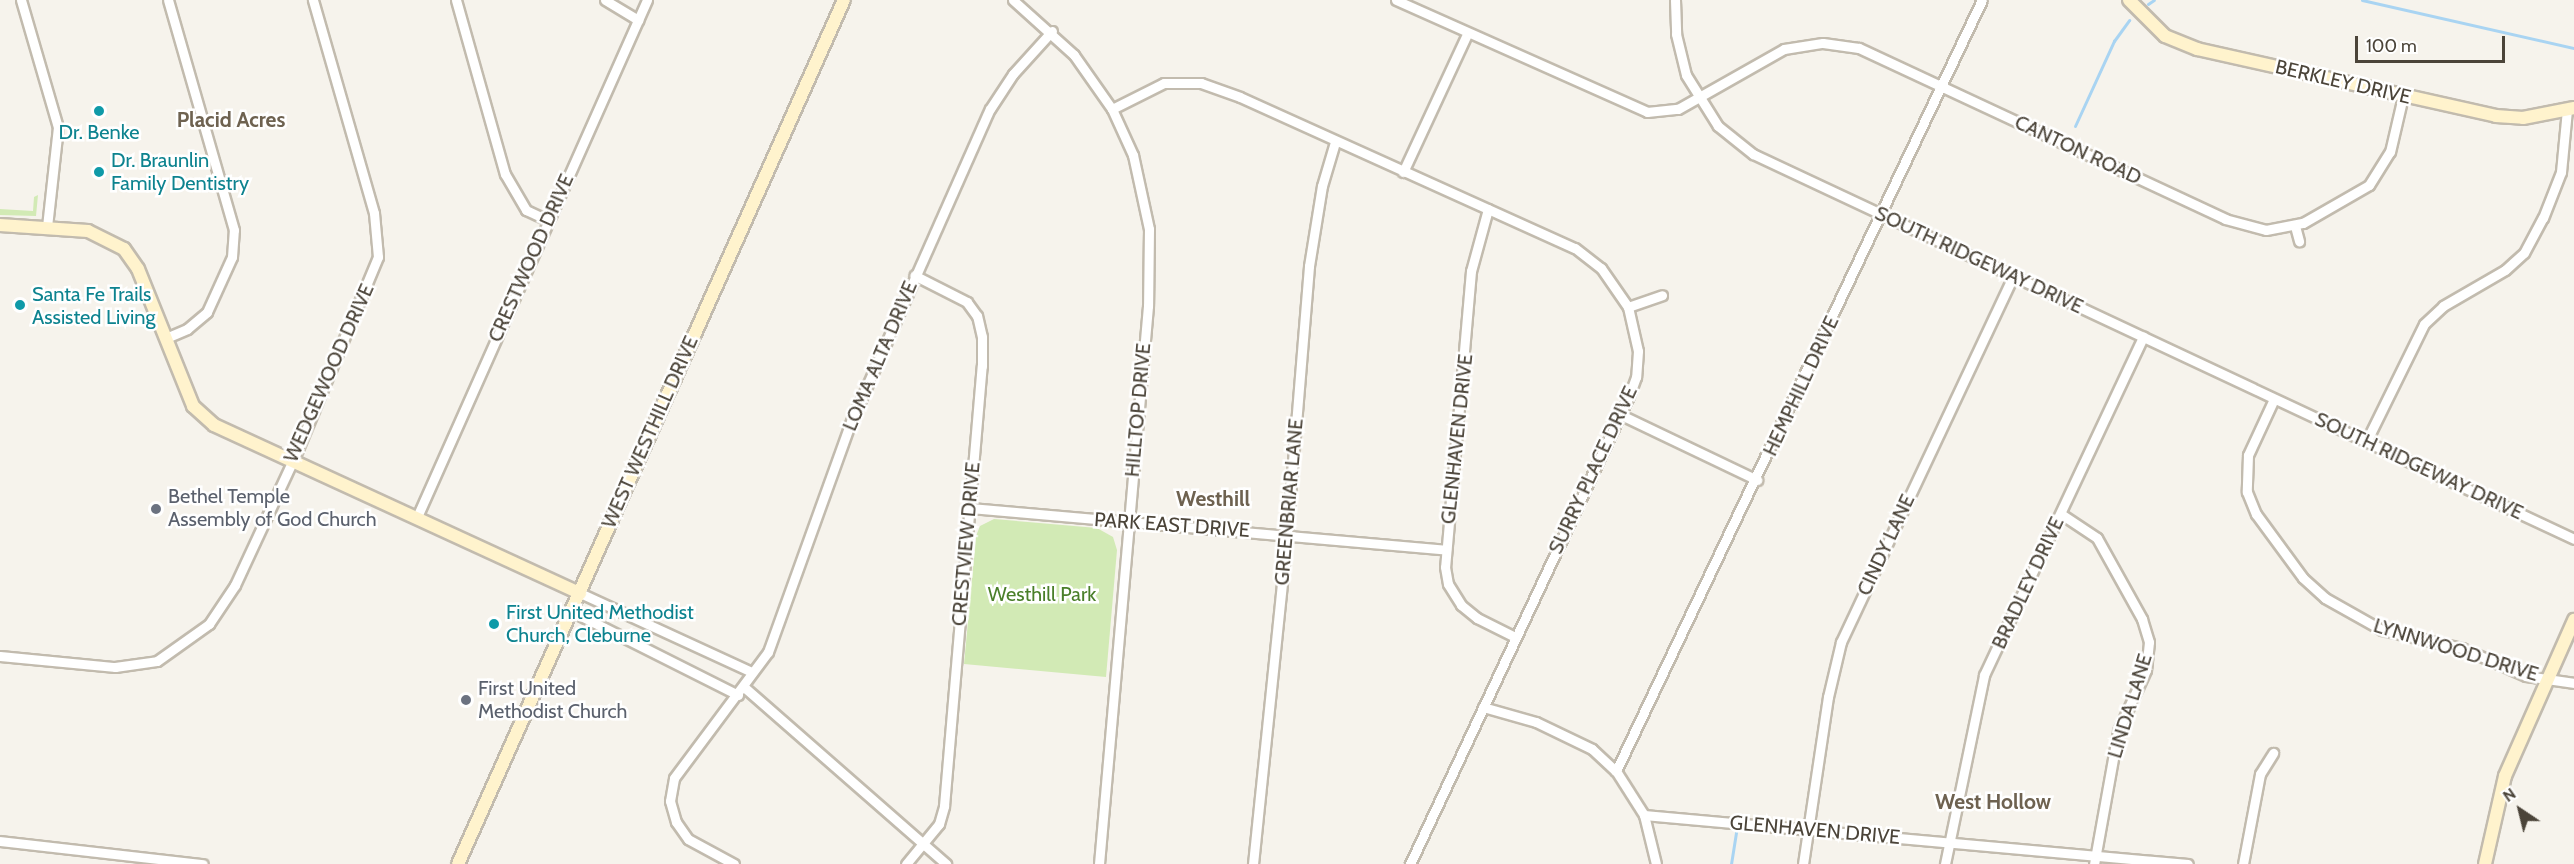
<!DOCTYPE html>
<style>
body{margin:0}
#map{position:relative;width:2574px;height:864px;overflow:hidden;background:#f6f3ec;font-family:Cabin,sans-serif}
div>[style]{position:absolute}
.green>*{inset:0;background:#d2eab5}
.stream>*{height:3px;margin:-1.5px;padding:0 1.5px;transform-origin:1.5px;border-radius:1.5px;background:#a9d4f2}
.roads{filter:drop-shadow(2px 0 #c2bbae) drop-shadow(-2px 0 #c2bbae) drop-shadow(0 2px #c2bbae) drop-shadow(0 -2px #c2bbae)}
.street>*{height:9px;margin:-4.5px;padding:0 4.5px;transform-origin:4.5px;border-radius:4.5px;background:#fff}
.secondary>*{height:12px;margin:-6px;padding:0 6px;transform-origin:6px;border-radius:6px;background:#fff3cd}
.dots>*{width:16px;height:16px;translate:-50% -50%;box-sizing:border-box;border:3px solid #fff;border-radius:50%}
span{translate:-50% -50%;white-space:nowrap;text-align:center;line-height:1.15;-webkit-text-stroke:5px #fff;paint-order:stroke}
.street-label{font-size:20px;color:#4b4439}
.culture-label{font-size:20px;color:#0d838f}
.left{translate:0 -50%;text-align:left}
.worship-label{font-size:20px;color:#5b616d}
.park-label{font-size:20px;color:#4a7f2a}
.neighbourhood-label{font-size:21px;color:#6e6250;font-weight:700}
.north{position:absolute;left:2490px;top:780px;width:60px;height:60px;-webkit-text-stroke:4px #fff;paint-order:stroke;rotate:325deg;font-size:16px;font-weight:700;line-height:24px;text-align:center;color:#4b4439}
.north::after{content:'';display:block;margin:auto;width:21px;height:27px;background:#4b4439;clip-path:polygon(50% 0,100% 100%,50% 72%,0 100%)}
.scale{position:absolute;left:2355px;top:36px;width:150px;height:27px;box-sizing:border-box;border:3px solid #4b4439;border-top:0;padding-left:8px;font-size:18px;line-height:21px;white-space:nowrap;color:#4b4439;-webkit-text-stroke:4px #fff;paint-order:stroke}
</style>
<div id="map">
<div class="green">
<i style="clip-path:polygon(38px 195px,36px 216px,0 215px,0 209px,33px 211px,34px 197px)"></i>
<i style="clip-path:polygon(994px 519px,1097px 528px,1113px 537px,1117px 550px,1106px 677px,964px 664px,976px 536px,980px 526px)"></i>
</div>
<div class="stream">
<i style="left:2362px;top:0;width:217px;rotate:12.8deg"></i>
<i style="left:2148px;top:4px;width:7px;rotate:-34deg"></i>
<i style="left:2075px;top:126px;width:94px;rotate:-65.4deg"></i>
<i style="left:2114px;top:41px;width:26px;rotate:-54deg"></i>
<i style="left:1731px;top:864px;width:33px;rotate:-81deg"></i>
</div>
<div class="roads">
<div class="street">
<i style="left:21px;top:0;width:132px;rotate:73.8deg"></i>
<i style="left:58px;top:127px;width:101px;rotate:96.3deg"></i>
<i style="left:456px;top:0;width:181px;rotate:74.3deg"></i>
<i style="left:505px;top:174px;width:42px;rotate:59.7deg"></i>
<i style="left:526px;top:210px;width:23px;rotate:25deg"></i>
<i style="left:605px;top:0;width:39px;rotate:31deg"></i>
<i style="left:1013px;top:0;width:82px;rotate:42deg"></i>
<i style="left:1074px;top:55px;width:66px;rotate:54.9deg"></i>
<i style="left:1112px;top:109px;width:51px;rotate:65.5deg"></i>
<i style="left:1133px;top:155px;width:76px;rotate:77.8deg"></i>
<i style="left:1149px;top:229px;width:77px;rotate:90.7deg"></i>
<i style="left:1148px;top:306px;width:560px;rotate:95.02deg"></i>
<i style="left:1396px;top:0;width:275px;rotate:24deg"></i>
<i style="left:1647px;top:112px;width:31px;rotate:-6deg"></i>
<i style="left:1678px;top:109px;width:122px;rotate:-29.5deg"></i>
<i style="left:1784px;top:49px;width:39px;rotate:-9deg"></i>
<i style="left:1823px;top:43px;width:36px;rotate:8deg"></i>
<i style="left:1859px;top:48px;width:404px;rotate:25deg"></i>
<i style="left:2225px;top:219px;width:42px;rotate:15deg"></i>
<i style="left:2266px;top:230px;width:38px;rotate:-11deg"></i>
<i style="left:2303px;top:223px;width:76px;rotate:-29.9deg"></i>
<i style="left:2369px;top:185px;width:39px;rotate:-58deg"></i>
<i style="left:2390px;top:152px;width:57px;rotate:-76.9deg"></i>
<i style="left:1675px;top:0;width:34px;rotate:88deg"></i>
<i style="left:1676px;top:34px;width:42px;rotate:76.3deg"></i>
<i style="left:1686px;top:75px;width:60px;rotate:57.9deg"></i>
<i style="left:1718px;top:126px;width:45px;rotate:38.7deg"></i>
<i style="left:1753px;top:154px;width:907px;rotate:25.12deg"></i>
<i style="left:1112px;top:109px;width:58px;rotate:-26.6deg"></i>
<i style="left:1164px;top:83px;width:37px"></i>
<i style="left:1201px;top:83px;width:41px;rotate:19.7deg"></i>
<i style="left:1240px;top:97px;width:367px;rotate:24.3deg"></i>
<i style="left:1575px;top:248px;width:33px;rotate:38deg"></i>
<i style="left:1601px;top:268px;width:47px;rotate:55.3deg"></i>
<i style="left:1628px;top:307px;width:45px;rotate:77.2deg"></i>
<i style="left:1638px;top:351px;width:26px;rotate:94deg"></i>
<i style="left:1636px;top:377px;width:20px;rotate:110deg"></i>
<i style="left:1629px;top:396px;width:517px;rotate:115.08deg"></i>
<i style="left:1403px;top:172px;width:152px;rotate:-65.1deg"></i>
<i style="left:1488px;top:209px;width:64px;rotate:105.3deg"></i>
<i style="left:1471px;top:271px;width:297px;rotate:95deg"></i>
<i style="left:1445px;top:567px;width:17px;rotate:80deg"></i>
<i style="left:1448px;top:584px;width:25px;rotate:58deg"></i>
<i style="left:1461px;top:605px;width:21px;rotate:39deg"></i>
<i style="left:1477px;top:618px;width:42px;rotate:26.6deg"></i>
<i style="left:2295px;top:226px;width:16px;rotate:75deg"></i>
<i style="left:1628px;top:307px;width:36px;rotate:-19deg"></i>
<i style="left:166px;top:338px;width:23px;rotate:-23deg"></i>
<i style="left:187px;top:329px;width:26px;rotate:-40deg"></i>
<i style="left:207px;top:312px;width:60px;rotate:-65.6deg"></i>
<i style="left:232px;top:257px;width:27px;rotate:-86deg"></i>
<i style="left:234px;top:230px;width:239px;rotate:-106deg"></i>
<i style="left:2274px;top:399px;width:62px;rotate:114.9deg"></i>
<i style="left:2248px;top:455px;width:37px;rotate:92deg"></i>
<i style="left:2247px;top:492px;width:24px;rotate:68deg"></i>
<i style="left:2256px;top:514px;width:79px;rotate:53.7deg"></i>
<i style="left:2303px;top:578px;width:30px;rotate:42deg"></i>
<i style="left:2325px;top:598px;width:65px;rotate:29.3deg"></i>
<i style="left:2382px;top:630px;width:82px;rotate:12.7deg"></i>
<i style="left:2462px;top:648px;width:70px;rotate:23.6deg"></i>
<i style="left:2526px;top:676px;width:49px;rotate:8.3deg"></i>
<i style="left:1621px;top:415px;width:151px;rotate:25.5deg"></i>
<i style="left:2366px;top:442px;width:131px;rotate:-63.8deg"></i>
<i style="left:2424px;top:324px;width:26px;rotate:-43deg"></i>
<i style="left:2443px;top:306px;width:72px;rotate:-30.1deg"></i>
<i style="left:2505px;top:270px;width:25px;rotate:-42deg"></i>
<i style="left:2524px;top:253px;width:40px;rotate:-62deg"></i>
<i style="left:2543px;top:218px;width:49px;rotate:-68.6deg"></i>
<i style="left:2561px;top:172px;width:62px;rotate:-84.5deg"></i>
<i style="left:969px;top:508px;width:479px;rotate:5deg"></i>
<i style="left:2061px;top:514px;width:43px;rotate:33.7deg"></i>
<i style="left:2097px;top:538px;width:93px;rotate:60.9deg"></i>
<i style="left:2142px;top:619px;width:24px;rotate:73deg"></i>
<i style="left:2149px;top:642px;width:28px;rotate:96deg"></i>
<i style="left:2146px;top:670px;width:67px;rotate:114.7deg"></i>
<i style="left:2118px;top:731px;width:135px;rotate:100.2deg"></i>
<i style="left:417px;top:517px;width:566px;rotate:-66.02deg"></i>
<i style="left:580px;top:593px;width:189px;rotate:24.7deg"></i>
<i style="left:571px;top:611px;width:187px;rotate:26.7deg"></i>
<i style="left:0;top:656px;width:116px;rotate:5.5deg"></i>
<i style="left:115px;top:667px;width:42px;rotate:-8.1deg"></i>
<i style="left:157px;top:661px;width:64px;rotate:-35.4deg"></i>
<i style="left:209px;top:624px;width:47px;rotate:-56.3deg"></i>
<i style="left:235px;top:585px;width:150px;rotate:-65.1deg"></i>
<i style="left:298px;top:449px;width:208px;rotate:-67.4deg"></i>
<i style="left:378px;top:257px;width:44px;rotate:-95.2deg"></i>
<i style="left:374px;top:213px;width:222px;rotate:-106deg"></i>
<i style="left:744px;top:687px;width:269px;rotate:41.2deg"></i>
<i style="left:1483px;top:707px;width:55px;rotate:15.8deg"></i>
<i style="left:1536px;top:722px;width:62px;rotate:25.7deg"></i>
<i style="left:1592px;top:749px;width:33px;rotate:43deg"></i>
<i style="left:1616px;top:771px;width:52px;rotate:57.5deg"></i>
<i style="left:1644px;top:815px;width:546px;rotate:5.15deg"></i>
<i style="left:1616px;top:771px;width:853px;rotate:-64.61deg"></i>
<i style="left:1644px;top:815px;width:50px;rotate:76.2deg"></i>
<i style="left:0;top:841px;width:204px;rotate:6.5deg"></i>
<i style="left:734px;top:864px;width:52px;rotate:-151.5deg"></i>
<i style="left:688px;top:839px;width:21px;rotate:-125deg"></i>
<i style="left:676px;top:822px;width:22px;rotate:-106deg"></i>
<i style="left:670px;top:801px;width:23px;rotate:-80deg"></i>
<i style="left:674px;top:778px;width:157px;rotate:-53.3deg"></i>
<i style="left:768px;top:652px;width:245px;rotate:-70.2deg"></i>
<i style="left:851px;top:422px;width:342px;rotate:-66.1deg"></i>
<i style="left:990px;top:109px;width:42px;rotate:-56.7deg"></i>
<i style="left:1013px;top:74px;width:58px;rotate:-47.8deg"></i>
<i style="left:906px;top:864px;width:52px;rotate:-50.5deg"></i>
<i style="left:939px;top:824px;width:19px;rotate:-74deg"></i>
<i style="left:944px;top:806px;width:442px;rotate:-85.1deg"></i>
<i style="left:982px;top:366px;width:29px;rotate:-90deg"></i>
<i style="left:982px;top:337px;width:22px;rotate:-103deg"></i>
<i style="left:977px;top:316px;width:17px;rotate:-126deg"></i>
<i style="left:967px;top:302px;width:59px;rotate:-153deg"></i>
<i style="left:1253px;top:864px;width:332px;rotate:-84.1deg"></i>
<i style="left:1287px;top:534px;width:269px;rotate:-85.3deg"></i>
<i style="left:1309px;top:266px;width:81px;rotate:-80.8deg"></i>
<i style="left:1322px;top:186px;width:46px;rotate:-73.5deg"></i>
<i style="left:1803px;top:864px;width:169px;rotate:-81.5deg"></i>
<i style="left:1828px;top:697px;width:57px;rotate:-76.7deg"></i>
<i style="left:1841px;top:642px;width:403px;rotate:-64.8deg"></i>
<i style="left:1945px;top:864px;width:193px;rotate:-78.3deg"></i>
<i style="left:1984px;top:675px;width:374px;rotate:-64.8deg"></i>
<i style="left:2243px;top:864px;width:92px;rotate:-79.3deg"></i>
<i style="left:2260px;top:774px;width:25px;rotate:-58deg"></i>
</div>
<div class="secondary">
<i style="left:2129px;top:0;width:51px;rotate:45deg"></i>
<i style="left:2165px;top:36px;width:35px;rotate:22deg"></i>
<i style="left:2197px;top:49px;width:306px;rotate:12.6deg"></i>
<i style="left:2496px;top:116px;width:27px;rotate:4deg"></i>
<i style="left:2523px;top:118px;width:52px;rotate:-11.1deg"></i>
<i style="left:0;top:225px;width:88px;rotate:3.9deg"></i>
<i style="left:88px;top:231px;width:40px;rotate:26.6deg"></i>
<i style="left:124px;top:249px;width:24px;rotate:55deg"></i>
<i style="left:138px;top:269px;width:148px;rotate:68.1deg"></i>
<i style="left:193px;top:406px;width:28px;rotate:42deg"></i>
<i style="left:214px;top:425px;width:403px;rotate:24.7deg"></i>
<i style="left:458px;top:864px;width:946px;rotate:-65.93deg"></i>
<i style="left:2485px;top:864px;width:90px;rotate:-77.2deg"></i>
<i style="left:2505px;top:776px;width:171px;rotate:-66.1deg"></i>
</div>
</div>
<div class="dots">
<i style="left:99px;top:111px;background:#0f9aa8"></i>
<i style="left:99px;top:172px;background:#0f9aa8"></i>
<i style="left:20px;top:305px;background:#0f9aa8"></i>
<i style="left:156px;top:509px;background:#6b7280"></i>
<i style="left:494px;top:624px;background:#0f9aa8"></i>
<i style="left:466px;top:700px;background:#6b7280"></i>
</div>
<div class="street-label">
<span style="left:2343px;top:82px;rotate:13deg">BERKLEY DRIVE</span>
<span style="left:2078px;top:150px;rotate:25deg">CANTON ROAD</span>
<span style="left:531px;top:258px;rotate:-66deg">CRESTWOOD DRIVE</span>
<span style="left:1979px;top:260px;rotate:25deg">SOUTH RIDGEWAY DRIVE</span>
<span style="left:880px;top:356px;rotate:-67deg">LOMA ALTA DRIVE</span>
<span style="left:329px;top:373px;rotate:-66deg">WEDGEWOOD DRIVE</span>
<span style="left:1801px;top:386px;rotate:-65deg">HEMPHILL DRIVE</span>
<span style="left:1138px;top:410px;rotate:-85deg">HILLTOP DRIVE</span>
<span style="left:650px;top:432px;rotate:-66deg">WEST WESTHILL DRIVE</span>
<span style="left:1457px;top:439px;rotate:-84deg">GLENHAVEN DRIVE</span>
<span style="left:2419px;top:466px;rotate:25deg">SOUTH RIDGEWAY DRIVE</span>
<span style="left:1593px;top:470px;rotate:-65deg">SURRY PLACE DRIVE</span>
<span style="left:1289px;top:502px;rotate:-85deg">GREENBRIAR LANE</span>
<span style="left:1172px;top:525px;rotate:4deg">PARK EAST DRIVE</span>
<span style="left:966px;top:544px;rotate:-85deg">CRESTVIEW DRIVE</span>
<span style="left:1886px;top:545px;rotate:-65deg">CINDY LANE</span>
<span style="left:2028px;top:583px;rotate:-65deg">BRADLEY DRIVE</span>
<span style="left:2456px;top:650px;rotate:17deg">LYNNWOOD DRIVE</span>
<span style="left:2130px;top:706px;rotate:-73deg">LINDA LANE</span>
<span style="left:1815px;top:830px;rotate:5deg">GLENHAVEN DRIVE</span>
</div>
<div class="culture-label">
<span style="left:99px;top:132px">Dr. Benke</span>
<span class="left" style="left:111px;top:172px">Dr. Braunlin<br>Family Dentistry</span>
<span class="left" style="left:32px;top:306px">Santa Fe Trails<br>Assisted Living</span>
<span class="left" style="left:506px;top:624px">First United Methodist<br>Church, Cleburne</span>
</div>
<div class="worship-label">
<span class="left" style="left:168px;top:508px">Bethel Temple<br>Assembly of God Church</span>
<span class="left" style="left:478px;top:700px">First United<br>Methodist Church</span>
</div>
<div class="park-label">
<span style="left:1042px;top:594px">Westhill Park</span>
</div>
<div class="neighbourhood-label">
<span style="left:231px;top:120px">Placid Acres</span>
<span style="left:1213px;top:499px">Westhill</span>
<span style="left:1993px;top:802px">West Hollow</span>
</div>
<div class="north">N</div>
<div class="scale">100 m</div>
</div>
